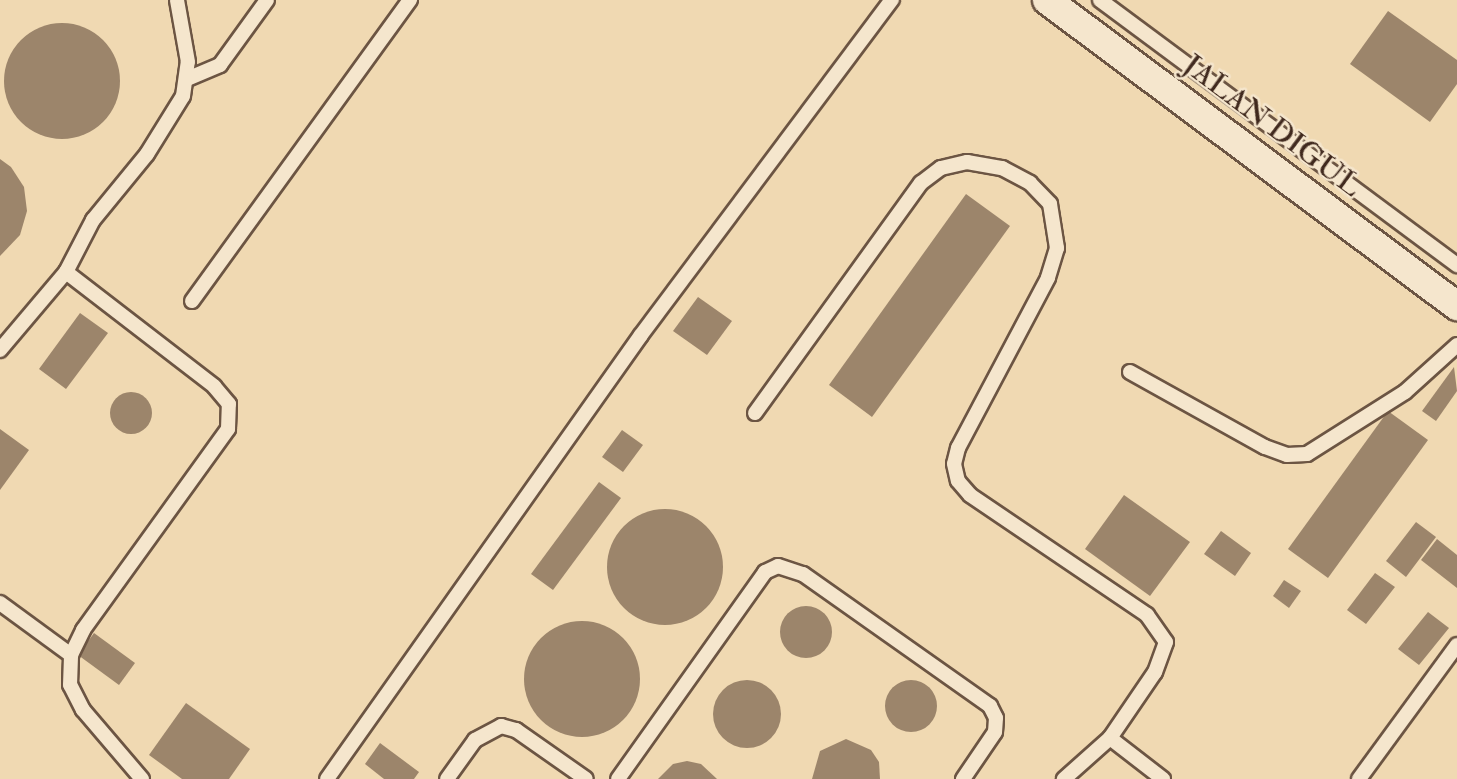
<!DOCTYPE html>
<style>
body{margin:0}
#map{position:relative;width:1457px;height:779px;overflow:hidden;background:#f0d9b2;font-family:"IM FELL Double Pica",serif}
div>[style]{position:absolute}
.building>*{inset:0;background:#9c856b}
.round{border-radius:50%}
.roads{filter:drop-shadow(2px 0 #6c5543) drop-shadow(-2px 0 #6c5543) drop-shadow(0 2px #6c5543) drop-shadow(0 -2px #6c5543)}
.lane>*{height:14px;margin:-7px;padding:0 7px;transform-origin:7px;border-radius:7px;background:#f5e6cd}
.street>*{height:28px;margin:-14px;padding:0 14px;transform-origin:14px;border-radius:14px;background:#f5e6cd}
span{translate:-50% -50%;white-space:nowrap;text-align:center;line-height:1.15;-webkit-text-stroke:5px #f5e6cd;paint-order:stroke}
.street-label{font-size:30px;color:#40291e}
</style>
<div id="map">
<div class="building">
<i style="clip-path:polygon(1388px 11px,1457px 60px,1457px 84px,1430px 122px,1350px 64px)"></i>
<i class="round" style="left:4px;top:23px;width:116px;height:116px"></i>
<i style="clip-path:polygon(0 159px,11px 167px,24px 187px,27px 211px,20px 235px,0 256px)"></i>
<i style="clip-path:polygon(966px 194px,1010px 226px,872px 417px,829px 385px)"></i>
<i style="clip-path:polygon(698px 297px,732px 321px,707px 355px,673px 331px)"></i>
<i style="clip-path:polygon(80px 313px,108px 333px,66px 389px,39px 369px)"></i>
<i style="clip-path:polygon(1454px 367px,1457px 391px,1436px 421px,1422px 411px)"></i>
<i class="round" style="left:110px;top:392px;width:42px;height:42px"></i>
<i style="clip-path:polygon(1388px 411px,1428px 440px,1328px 578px,1288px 549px)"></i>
<i style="clip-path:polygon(0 429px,29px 450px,0 490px)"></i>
<i style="clip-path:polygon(622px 430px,643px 445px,623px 472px,602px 457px)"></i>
<i style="clip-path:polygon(599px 482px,621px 498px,553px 590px,531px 574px)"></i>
<i style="clip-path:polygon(1124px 495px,1190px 542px,1150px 596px,1085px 549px)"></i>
<i class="round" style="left:607px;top:509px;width:116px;height:116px"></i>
<i style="clip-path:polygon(1416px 522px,1436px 537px,1406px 577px,1386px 561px)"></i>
<i style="clip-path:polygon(1221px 531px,1251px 553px,1235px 576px,1204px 554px)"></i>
<i style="clip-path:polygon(1437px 539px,1457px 555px,1457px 588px,1421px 560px)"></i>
<i style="clip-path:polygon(1375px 573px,1395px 587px,1366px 624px,1347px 610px)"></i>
<i style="clip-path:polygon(1284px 580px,1301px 591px,1289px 608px,1273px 596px)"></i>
<i class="round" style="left:780px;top:606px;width:52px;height:52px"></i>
<i style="clip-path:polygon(1428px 612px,1449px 628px,1419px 665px,1398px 649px)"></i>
<i class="round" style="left:524px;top:621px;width:116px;height:116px"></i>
<i style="clip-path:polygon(94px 633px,135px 663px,119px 685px,78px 655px)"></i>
<i class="round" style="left:713px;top:680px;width:68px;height:68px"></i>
<i class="round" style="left:885px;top:680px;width:52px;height:52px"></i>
<i style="clip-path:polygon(186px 703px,250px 749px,229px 779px,182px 779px,149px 755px)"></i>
<i style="clip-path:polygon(846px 739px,871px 750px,879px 762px,880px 779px,812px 779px,820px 751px)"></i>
<i style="clip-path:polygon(380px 743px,419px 772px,414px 779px,384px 779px,365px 764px)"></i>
<i style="clip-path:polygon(687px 761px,701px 764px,717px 779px,658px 779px,673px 764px)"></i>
</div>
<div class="roads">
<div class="lane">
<i style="left:1100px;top:0;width:445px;rotate:36.6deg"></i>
<i style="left:187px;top:79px;width:36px;rotate:-23deg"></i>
<i style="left:220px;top:65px;width:80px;rotate:-54.1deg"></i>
<i style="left:192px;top:301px;width:372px;rotate:-54.1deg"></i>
<i style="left:0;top:350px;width:102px;rotate:-49.8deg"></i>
<i style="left:1130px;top:372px;width:154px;rotate:29.1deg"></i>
<i style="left:1265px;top:447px;width:23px;rotate:20deg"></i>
<i style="left:1287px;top:455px;width:20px;rotate:-3deg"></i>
<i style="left:1307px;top:454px;width:116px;rotate:-32.3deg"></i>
<i style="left:1405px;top:392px;width:70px;rotate:-42.1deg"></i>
<i style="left:755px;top:413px;width:284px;rotate:-54.2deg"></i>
<i style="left:921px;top:183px;width:25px;rotate:-37deg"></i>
<i style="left:941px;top:168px;width:27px;rotate:-13deg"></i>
<i style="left:967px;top:162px;width:36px;rotate:10deg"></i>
<i style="left:1002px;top:168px;width:32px;rotate:28deg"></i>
<i style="left:1030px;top:183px;width:29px;rotate:46deg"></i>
<i style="left:1050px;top:204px;width:45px;rotate:81deg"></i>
<i style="left:1057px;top:248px;width:31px;rotate:107deg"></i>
<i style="left:1048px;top:278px;width:192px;rotate:117.9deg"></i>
<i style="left:958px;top:448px;width:16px;rotate:104deg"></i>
<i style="left:954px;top:464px;width:17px;rotate:77deg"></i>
<i style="left:958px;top:481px;width:18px;rotate:49deg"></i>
<i style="left:970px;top:495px;width:214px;rotate:34.1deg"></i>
<i style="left:1147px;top:615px;width:33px;rotate:55deg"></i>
<i style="left:1166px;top:642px;width:32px;rotate:110deg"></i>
<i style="left:1155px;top:672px;width:80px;rotate:124.3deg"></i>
<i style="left:1110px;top:738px;width:62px;rotate:138.3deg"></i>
<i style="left:0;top:603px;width:88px;rotate:36.2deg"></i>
<i style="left:1110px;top:738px;width:67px;rotate:37.7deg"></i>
<i style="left:142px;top:779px;width:91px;rotate:-130.5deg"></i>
<i style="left:83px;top:710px;width:28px;rotate:-117deg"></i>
<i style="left:70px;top:685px;width:30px;rotate:-88deg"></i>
<i style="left:71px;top:655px;width:28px;rotate:-64deg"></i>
<i style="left:83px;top:630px;width:248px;rotate:-54.2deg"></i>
<i style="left:228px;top:429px;width:25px;rotate:-88deg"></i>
<i style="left:229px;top:404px;width:23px;rotate:-130deg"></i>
<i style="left:214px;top:386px;width:187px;rotate:-142.4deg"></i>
<i style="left:66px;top:272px;width:59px;rotate:-62.6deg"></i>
<i style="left:93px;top:220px;width:85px;rotate:-50.7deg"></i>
<i style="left:147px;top:154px;width:68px;rotate:-58.2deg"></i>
<i style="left:183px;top:96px;width:34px;rotate:-82deg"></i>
<i style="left:188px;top:62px;width:63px;rotate:-100.1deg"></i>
<i style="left:327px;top:779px;width:544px;rotate:-54.73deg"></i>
<i style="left:641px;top:335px;width:419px;rotate:-53.2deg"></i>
<i style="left:447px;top:779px;width:48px;rotate:-54.3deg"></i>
<i style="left:475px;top:740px;width:30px;rotate:-28deg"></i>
<i style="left:501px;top:726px;width:16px;rotate:15deg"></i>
<i style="left:516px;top:730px;width:85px;rotate:35deg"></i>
<i style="left:618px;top:779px;width:254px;rotate:-54.6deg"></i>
<i style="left:765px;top:572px;width:14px;rotate:-25deg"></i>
<i style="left:778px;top:566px;width:26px;rotate:18deg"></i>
<i style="left:803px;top:574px;width:229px;rotate:35.2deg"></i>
<i style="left:990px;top:706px;width:13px;rotate:63deg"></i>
<i style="left:996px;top:718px;width:14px;rotate:94deg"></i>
<i style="left:995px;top:732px;width:57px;rotate:124.2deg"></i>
<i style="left:1359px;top:779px;width:166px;rotate:-53.8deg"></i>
</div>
<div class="street">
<i style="left:1047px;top:0;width:512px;rotate:36.74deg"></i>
</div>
</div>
<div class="street-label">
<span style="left:1272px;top:126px;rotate:37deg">JALAN DIGUL</span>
</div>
</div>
